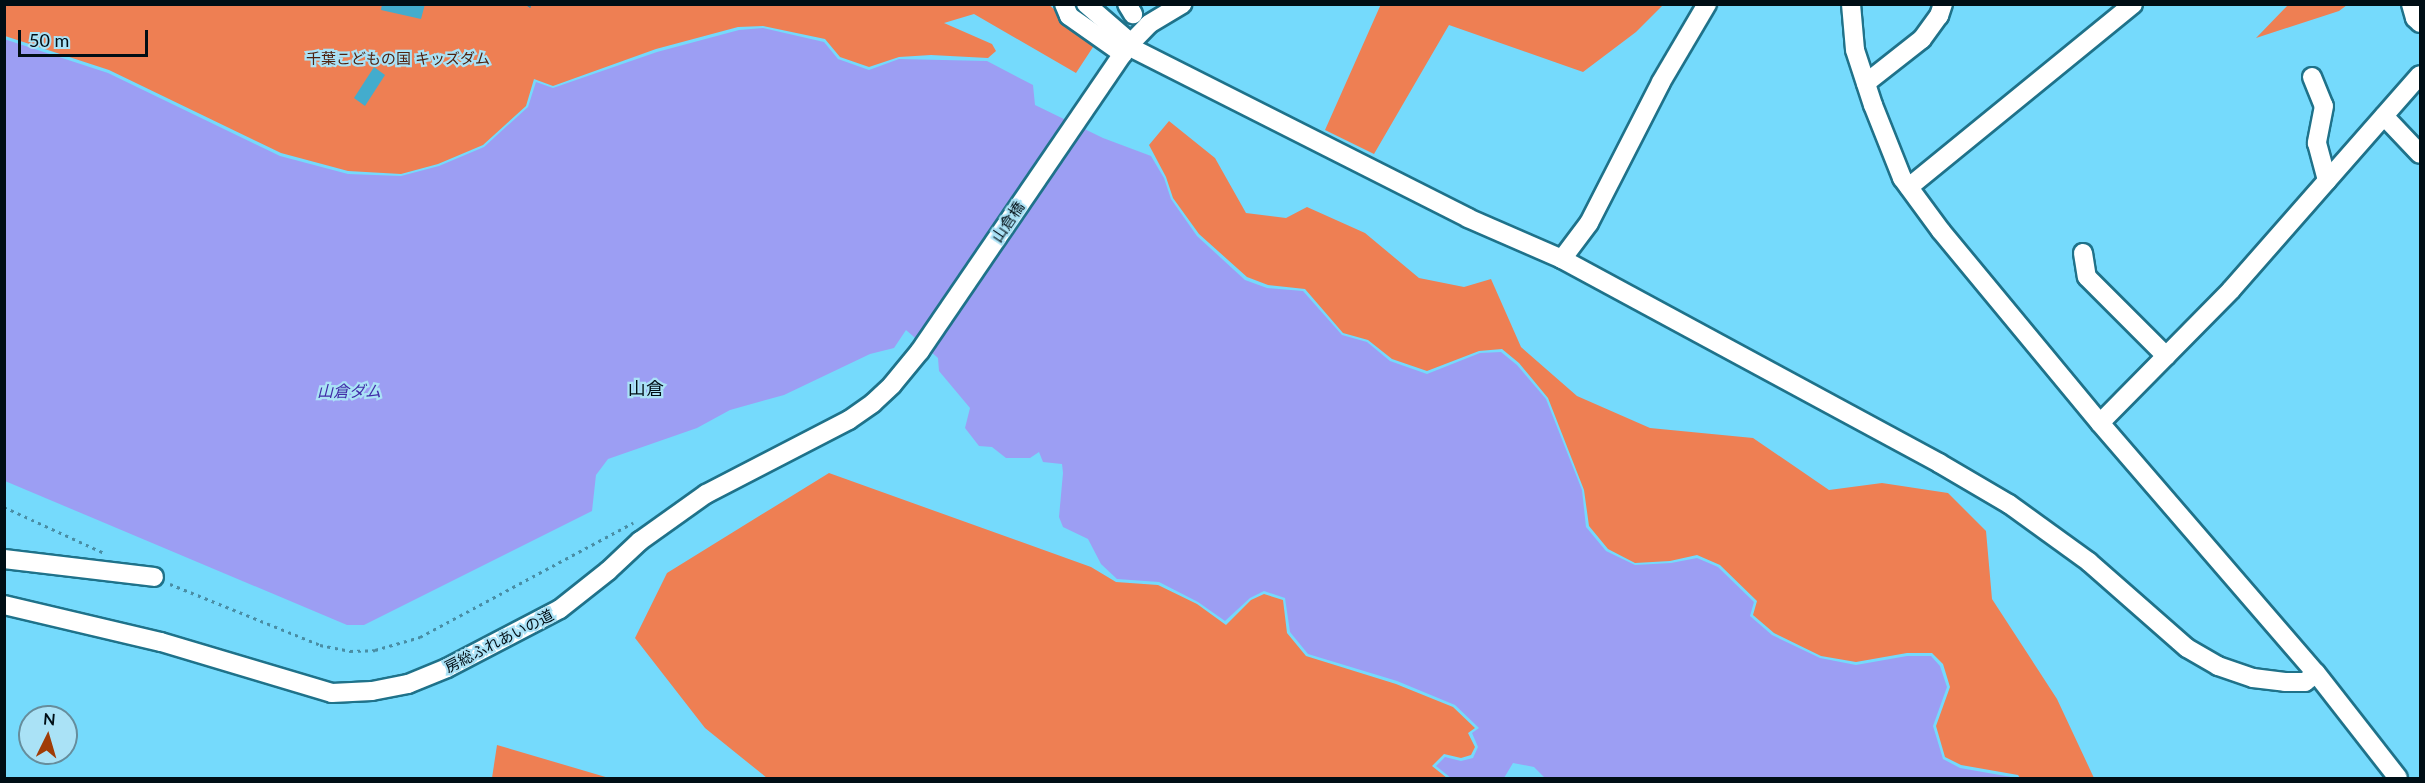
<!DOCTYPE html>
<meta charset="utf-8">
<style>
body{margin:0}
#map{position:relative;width:2425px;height:783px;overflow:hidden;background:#75dafc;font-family:Lato,"Noto Sans JP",sans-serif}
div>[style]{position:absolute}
.green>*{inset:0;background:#ee7f53}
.water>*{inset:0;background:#9c9ef3}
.building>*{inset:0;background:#43accd}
.path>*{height:3px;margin-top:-1.5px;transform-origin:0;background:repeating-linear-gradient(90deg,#498da4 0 3px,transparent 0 7.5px)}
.roads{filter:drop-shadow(2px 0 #1f728a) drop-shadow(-2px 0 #1f728a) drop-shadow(0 2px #1f728a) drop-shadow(0 -2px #1f728a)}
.minor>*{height:18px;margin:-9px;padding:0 9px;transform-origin:9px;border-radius:9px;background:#fff}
span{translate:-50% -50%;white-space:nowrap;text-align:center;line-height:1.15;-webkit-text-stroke:4.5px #aae2f6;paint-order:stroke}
.park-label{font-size:15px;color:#4f220f}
.street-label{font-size:15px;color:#000e15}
.water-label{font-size:16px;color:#412ca7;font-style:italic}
.quarter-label{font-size:18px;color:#000e15}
.frame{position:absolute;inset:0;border:6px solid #000e15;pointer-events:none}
.north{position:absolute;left:18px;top:705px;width:60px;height:60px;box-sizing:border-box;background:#aae2f6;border:2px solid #668d9c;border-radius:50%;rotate:5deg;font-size:16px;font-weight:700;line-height:24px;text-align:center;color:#000e15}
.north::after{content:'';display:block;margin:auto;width:21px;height:27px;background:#a03c06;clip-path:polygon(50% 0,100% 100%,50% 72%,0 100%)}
.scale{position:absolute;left:18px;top:30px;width:130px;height:27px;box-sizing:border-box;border:3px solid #000e15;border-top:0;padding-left:8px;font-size:18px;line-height:21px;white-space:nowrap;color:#000e15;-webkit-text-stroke:4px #aae2f6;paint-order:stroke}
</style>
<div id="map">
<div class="green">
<i style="clip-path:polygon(5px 4px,1048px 4px,1095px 44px,1076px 73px,974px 14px,944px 23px,992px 44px,996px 51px,988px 58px,931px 55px,899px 57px,869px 67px,840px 57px,825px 39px,763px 26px,738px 27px,656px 49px,553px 86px,534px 79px,526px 106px,483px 145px,438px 164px,401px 174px,348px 171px,281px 153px,109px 70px,5px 36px)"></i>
<i style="clip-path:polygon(1381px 4px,1663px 4px,1663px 5px,1636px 32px,1583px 72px,1449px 25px,1374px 154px,1325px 130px)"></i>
<i style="clip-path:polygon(2288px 5px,2288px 4px,2347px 5px,2339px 11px,2256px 38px)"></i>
<i style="clip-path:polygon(1169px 121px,1215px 158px,1246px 213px,1286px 218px,1307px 207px,1365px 233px,1419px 278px,1464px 287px,1491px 279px,1521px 347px,1577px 396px,1650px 428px,1753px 438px,1829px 490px,1882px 483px,1948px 493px,1986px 531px,1992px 599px,2057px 699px,2094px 778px,2020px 778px,2018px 775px,1961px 765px,1945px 757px,1936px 726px,1950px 687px,1943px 664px,1932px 653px,1907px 653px,1856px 662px,1821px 656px,1774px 633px,1753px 615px,1757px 601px,1720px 565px,1697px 555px,1670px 561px,1635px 563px,1608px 549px,1589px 526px,1584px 490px,1548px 398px,1519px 363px,1502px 349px,1479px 351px,1427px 371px,1392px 359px,1368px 340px,1343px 333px,1305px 289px,1268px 285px,1247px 277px,1199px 234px,1173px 198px,1166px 177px,1149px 145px)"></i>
<i style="clip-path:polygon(829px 473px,1091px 567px,1116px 582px,1158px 585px,1197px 604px,1226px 625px,1251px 600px,1264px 594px,1283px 600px,1287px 633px,1306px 656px,1396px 684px,1453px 707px,1475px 728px,1468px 733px,1475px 747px,1471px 755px,1461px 758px,1444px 754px,1432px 766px,1447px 778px,767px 778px,705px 728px,635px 638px,667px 573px)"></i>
<i style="clip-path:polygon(497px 745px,609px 778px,492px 778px)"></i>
</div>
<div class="water">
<i style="clip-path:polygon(763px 28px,824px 42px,838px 59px,869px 70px,899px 59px,987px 61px,1033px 85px,1035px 105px,1103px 138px,1151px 156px,1164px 178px,1171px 199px,1197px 236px,1245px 280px,1267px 288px,1303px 291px,1342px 335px,1367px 342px,1390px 361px,1427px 374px,1480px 353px,1501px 352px,1517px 365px,1546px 399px,1582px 490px,1586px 527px,1606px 551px,1635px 565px,1671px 563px,1697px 558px,1718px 567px,1754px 602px,1750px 616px,1772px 635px,1820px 658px,1856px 665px,1907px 656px,1931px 656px,1940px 666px,1947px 687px,1933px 726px,1943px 759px,1960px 768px,2017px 778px,1545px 778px,1534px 767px,1513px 763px,1504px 778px,1451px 778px,1436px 766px,1445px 757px,1461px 761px,1473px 758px,1478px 747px,1472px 733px,1479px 728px,1455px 705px,1397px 681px,1308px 654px,1290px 632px,1285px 598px,1264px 591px,1250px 598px,1225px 621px,1198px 602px,1159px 582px,1117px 579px,1101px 564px,1088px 539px,1063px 527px,1059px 517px,1063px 473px,1062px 464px,1043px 462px,1039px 452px,1030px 458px,1006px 458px,992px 447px,979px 446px,965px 428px,970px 408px,939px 371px,938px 358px,906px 330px,894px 348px,870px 354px,784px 395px,730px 410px,697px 428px,608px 459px,596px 475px,592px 511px,364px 625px,347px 625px,5px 481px,4px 39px,108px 73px,280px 156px,348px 174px,401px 176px,439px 166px,484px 147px,528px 107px,536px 82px,553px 88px,657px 52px,739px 30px)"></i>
</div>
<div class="building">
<i style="clip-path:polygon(382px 4px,425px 4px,421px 19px,381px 10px)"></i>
<i style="clip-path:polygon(374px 67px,385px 75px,365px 106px,354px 98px)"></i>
</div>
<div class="path">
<i style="left:529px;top:7px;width:3px;rotate:-72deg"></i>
<i style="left:4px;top:507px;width:110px;rotate:24.7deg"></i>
<i style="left:170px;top:584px;width:162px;rotate:22.1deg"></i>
<i style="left:320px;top:645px;width:31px;rotate:11deg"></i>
<i style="left:350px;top:651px;width:25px;rotate:-2deg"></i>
<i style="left:375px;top:650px;width:47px;rotate:-16.1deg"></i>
<i style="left:420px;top:637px;width:242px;rotate:-28.2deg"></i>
</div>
<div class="roads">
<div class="minor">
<i style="left:1064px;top:4px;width:13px;rotate:67deg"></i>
<i style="left:1069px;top:16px;width:66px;rotate:35.1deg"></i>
<i style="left:1086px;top:4px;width:60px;rotate:40.9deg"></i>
<i style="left:1127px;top:4px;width:12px;rotate:59deg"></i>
<i style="left:1851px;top:4px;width:46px;rotate:85deg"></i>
<i style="left:1855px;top:50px;width:58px;rotate:71.9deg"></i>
<i style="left:1873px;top:105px;width:79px;rotate:68.3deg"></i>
<i style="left:1902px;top:178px;width:66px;rotate:53.7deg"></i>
<i style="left:1941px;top:231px;width:249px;rotate:50.4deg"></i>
<i style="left:2100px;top:423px;width:330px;rotate:49.2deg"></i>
<i style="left:2316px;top:673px;width:133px;rotate:52deg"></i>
<i style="left:2411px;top:4px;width:15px;rotate:74deg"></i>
<i style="left:2415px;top:18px;width:7px;rotate:45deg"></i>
<i style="left:1128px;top:46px;width:381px;rotate:26.8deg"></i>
<i style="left:1468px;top:218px;width:103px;rotate:23.6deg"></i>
<i style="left:1562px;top:259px;width:429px;rotate:28.4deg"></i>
<i style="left:1939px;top:463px;width:81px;rotate:30.4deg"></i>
<i style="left:2009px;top:504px;width:99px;rotate:35.9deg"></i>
<i style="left:2089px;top:562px;width:130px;rotate:41.3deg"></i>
<i style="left:2187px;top:648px;width:36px;rotate:30deg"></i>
<i style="left:2218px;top:666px;width:37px;rotate:19deg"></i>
<i style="left:2253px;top:678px;width:32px;rotate:7deg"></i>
<i style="left:2285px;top:682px;width:20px"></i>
<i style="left:2305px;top:682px;width:14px;rotate:-39deg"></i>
<i style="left:2312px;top:77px;width:31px;rotate:68deg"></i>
<i style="left:2324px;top:106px;width:38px;rotate:101deg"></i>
<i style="left:2317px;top:143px;width:39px;rotate:75deg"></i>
<i style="left:1866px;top:83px;width:71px;rotate:-38.2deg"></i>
<i style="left:1922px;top:39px;width:29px;rotate:-54deg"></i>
<i style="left:1939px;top:16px;width:13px;rotate:-72deg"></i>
<i style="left:2384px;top:116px;width:52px;rotate:46.5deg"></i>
<i style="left:1909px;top:187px;width:289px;rotate:-39.2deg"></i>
<i style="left:2083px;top:253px;width:24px;rotate:81deg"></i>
<i style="left:2087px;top:277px;width:112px;rotate:45deg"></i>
<i style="left:1562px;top:259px;width:45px;rotate:-53.1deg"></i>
<i style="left:1589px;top:223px;width:158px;rotate:-62.9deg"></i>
<i style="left:1661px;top:82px;width:91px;rotate:-59.5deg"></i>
<i style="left:2100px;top:423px;width:187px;rotate:-45.4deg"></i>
<i style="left:2231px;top:290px;width:286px;rotate:-48.7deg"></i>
<i style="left:4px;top:559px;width:151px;rotate:6.8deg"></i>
<i style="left:4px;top:605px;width:161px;rotate:13.3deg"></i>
<i style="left:161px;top:642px;width:178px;rotate:16.6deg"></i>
<i style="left:332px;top:693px;width:40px;rotate:-2.9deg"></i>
<i style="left:372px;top:691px;width:37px;rotate:-11deg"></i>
<i style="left:408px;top:684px;width:42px;rotate:-22.3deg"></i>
<i style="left:447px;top:668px;width:127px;rotate:-27.6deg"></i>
<i style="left:560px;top:609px;width:61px;rotate:-38.4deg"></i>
<i style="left:608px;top:571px;width:44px;rotate:-43.2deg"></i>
<i style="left:640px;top:541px;width:81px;rotate:-35.5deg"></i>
<i style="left:706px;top:494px;width:161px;rotate:-27.4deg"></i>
<i style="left:849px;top:420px;width:29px;rotate:-35deg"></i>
<i style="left:873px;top:403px;width:26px;rotate:-43deg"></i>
<i style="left:892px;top:385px;width:44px;rotate:-50.5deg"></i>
<i style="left:920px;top:351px;width:369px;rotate:-55.7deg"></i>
<i style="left:1128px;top:46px;width:30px;rotate:-46deg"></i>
<i style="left:1149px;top:24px;width:39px;rotate:-31deg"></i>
</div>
</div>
<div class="park-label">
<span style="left:398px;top:59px">千葉こどもの国 キッズダム</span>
</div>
<div class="street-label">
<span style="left:1008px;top:222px;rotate:-56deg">山倉橋</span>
<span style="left:499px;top:641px;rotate:-27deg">房総ふれあいの道</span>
</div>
<div class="water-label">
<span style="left:349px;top:391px">山倉ダム</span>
</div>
<div class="quarter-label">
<span style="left:646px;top:388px">山倉</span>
</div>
<div class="frame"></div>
<div class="north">N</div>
<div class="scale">50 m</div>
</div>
